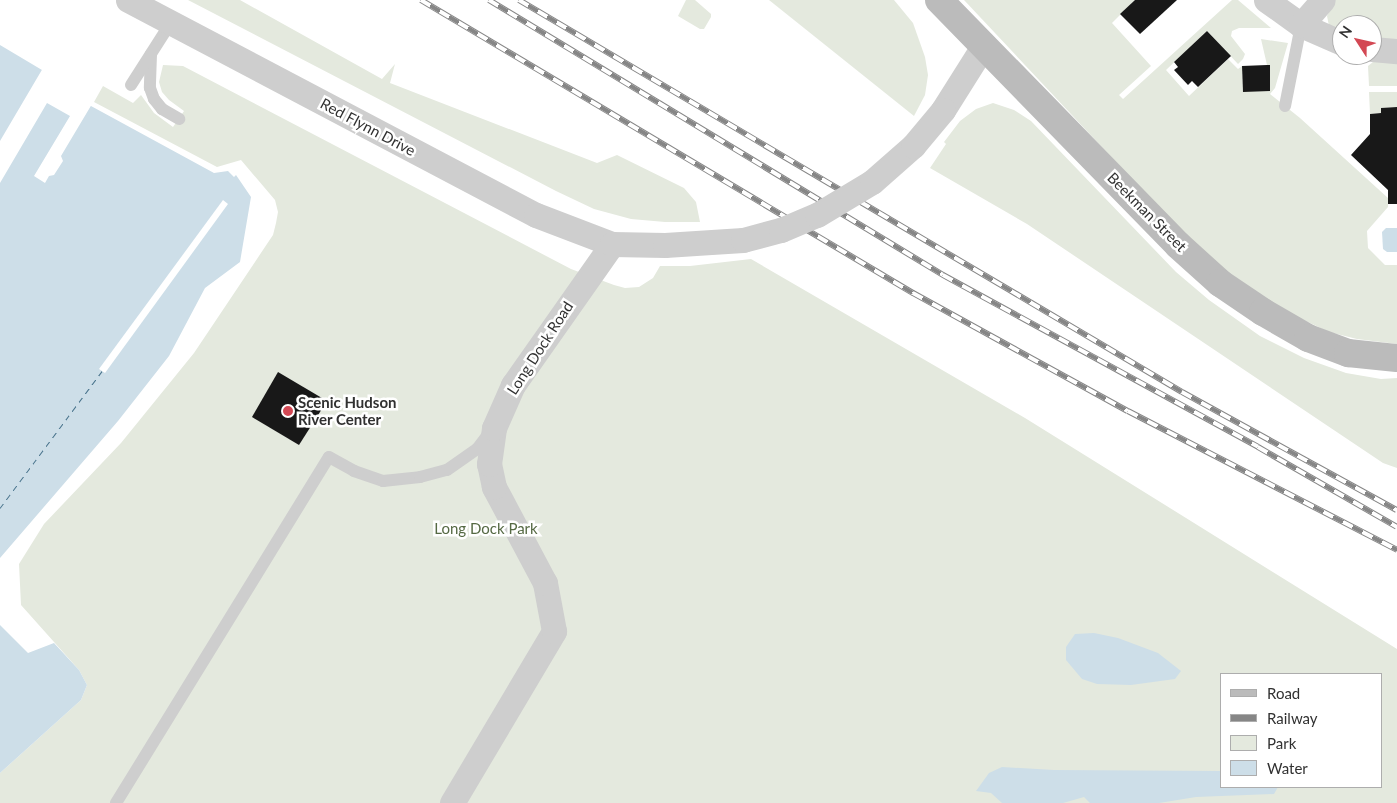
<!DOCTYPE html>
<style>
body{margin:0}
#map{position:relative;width:1397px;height:803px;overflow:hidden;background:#fff;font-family:Lato,sans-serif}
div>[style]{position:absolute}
.green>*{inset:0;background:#e4e9de}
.water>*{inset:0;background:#cddee8}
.pier>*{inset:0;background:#fff}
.ferry>*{height:1px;margin-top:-0.5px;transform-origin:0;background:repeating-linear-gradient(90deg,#47728b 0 6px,transparent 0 11px)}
.building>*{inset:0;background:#181818}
.lane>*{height:12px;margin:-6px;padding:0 6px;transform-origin:6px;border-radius:6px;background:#cecece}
.street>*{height:25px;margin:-12.5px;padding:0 12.5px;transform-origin:12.5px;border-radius:12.5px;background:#cecece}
.secondary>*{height:28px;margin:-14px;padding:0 14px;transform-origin:14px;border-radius:14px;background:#bbb}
.rail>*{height:5.5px;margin-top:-2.75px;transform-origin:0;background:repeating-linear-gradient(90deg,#fff 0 11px,#868686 0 22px);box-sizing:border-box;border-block:1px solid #868686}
.street-bridge>*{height:25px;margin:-12.5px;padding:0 12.5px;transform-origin:12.5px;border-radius:12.5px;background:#cecece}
.dots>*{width:14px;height:14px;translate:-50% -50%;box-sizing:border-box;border:2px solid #fff;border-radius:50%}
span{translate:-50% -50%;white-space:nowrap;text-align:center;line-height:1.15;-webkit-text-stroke:5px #fff;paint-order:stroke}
.street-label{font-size:15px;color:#313131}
.poi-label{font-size:15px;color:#313131;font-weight:700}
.left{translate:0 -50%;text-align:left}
.park-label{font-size:15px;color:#556943}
.legend{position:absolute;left:1220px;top:673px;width:162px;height:115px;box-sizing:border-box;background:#fff;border:1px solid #adadad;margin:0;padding:6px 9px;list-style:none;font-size:15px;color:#313131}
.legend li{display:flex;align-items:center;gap:10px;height:25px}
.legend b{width:25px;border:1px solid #adadad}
.north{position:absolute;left:1332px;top:15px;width:50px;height:50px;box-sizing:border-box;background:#fff;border:1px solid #adadad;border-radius:50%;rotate:305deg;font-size:14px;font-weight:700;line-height:20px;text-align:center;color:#313131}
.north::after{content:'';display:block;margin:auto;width:18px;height:22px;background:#d34854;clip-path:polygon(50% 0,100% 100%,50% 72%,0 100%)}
</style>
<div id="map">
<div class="green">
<i style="clip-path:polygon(188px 0,240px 0,382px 79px,395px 64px,390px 83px,597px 163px,617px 155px,684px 188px,696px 202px,700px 222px,665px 222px,631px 219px,594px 209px,556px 191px)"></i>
<i style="clip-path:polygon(686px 0,695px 0,711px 14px,711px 17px,704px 29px,700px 29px,678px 16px)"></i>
<i style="clip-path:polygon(769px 0,894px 0,913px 23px,925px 57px,928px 75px,925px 95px,914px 116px)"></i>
<i style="clip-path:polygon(964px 0,1135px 0,1112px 23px,1151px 66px,1119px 95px,1123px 99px,1232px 0,1238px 0,1271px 28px,1239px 28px,1232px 31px,1231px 36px,1245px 54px,1243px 59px,1238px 64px,1207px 31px,1166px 70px,1189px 96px,1228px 59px,1238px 69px,1242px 66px,1243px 91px,1270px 91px,1270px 65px,1267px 65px,1261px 39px,1288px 43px,1275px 88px,1270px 94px,1300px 118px,1388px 198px,1388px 207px,1367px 231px,1368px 248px,1385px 265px,1397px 265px,1397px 344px,1357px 339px,1329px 332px,1293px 315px,1229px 275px,1192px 243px)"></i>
<i style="clip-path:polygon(1335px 0,1397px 0,1397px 40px,1372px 39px,1372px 25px,1342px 25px,1342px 31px,1329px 26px,1327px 16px)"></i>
<i style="clip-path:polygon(1373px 62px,1397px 62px,1397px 86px,1369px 86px,1368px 66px)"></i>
<i style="clip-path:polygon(evenodd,163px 65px,183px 66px,571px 269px,614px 285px,625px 288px,639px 287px,653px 278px,660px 266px,690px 266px,751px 259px,1025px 418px,1397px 649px,1397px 803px,0 803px,0 773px,81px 700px,87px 685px,79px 670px,21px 605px,19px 564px,44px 524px,121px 443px,194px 353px,273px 235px,276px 223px,278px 212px,275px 200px,241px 160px,217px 167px,94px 102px,103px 86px,133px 103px,141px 95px,154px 113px,173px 127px,184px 111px,169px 100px,162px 92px,159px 82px,163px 65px,1221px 674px,1381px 674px,1381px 787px,1221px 787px,1221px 674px)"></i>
<i style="clip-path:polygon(1369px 92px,1397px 92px,1397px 107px,1382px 108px,1381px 113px,1370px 114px)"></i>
<i style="clip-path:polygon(993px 103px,1014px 110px,1031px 121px,1176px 272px,1209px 300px,1260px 336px,1304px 358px,1346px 373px,1381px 379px,1397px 378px,1397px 468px,1383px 463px,1027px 224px,930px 168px,946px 144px,944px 142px,960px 121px,976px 109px)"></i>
</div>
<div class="water">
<i style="clip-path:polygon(0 45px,42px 70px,91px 106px,214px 173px,228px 171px,234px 177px,236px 175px,251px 197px,240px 262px,205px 288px,169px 356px,118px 421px,0 558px)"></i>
<i style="clip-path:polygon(1386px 228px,1397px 228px,1397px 252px,1387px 252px,1383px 249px,1382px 232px)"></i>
<i style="clip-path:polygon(0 625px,28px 653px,54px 643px,79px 670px,87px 685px,81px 700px,0 773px)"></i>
<i style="clip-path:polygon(1094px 633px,1118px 638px,1158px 653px,1181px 671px,1175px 679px,1131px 685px,1097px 684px,1082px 679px,1066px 660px,1066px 647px,1075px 634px)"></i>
<i style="clip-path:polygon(1002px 767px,1054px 770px,1221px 771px,1221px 787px,1278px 787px,1274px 794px,1196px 797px,1159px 803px,1090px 803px,1084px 797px,1063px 803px,1002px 803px,991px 793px,976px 791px,989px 773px)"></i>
</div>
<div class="pier">
<i style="clip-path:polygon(43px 68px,92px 104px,61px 156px,63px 161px,54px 175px,49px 176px,45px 183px,34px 176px,70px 116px,47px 103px,0 183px,0 141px)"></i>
<i style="clip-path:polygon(223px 200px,228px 204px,105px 373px,99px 369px)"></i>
</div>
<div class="ferry">
<i style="left:0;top:508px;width:171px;rotate:-53.3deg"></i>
</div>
<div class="building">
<i style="clip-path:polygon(1135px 0,1177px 0,1140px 34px,1120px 14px)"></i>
<i style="clip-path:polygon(1207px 31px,1231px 56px,1198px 87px,1192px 81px,1188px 85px,1174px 70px,1178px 67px,1174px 62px)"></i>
<i style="clip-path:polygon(1267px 65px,1270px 65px,1270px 91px,1243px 92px,1242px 66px)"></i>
<i style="clip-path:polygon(1397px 107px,1397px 204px,1388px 204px,1388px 190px,1351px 155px,1370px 134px,1370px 114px,1381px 113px,1381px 108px)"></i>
<i style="clip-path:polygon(278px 372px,327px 401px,299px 445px,252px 417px)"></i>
</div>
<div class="lane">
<i style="left:151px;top:54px;width:34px;rotate:92deg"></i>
<i style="left:150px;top:88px;width:12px;rotate:70deg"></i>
<i style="left:154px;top:99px;width:13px;rotate:51deg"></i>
<i style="left:162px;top:109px;width:20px;rotate:30deg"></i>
<i style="left:131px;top:85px;width:72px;rotate:-57.4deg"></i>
<i style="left:1285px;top:106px;width:83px;rotate:-78.8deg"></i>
<i style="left:116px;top:803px;width:406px;rotate:-58.4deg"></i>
<i style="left:329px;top:457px;width:29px;rotate:29deg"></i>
<i style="left:354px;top:471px;width:31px;rotate:19deg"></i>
<i style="left:383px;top:481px;width:37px;rotate:-6deg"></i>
<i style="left:420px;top:477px;width:28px;rotate:-15deg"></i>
<i style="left:447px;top:470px;width:37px;rotate:-35deg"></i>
<i style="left:477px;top:449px;width:20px;rotate:-53deg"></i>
</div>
<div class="street">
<i style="left:128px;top:0;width:461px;rotate:27.8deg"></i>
<i style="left:536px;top:215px;width:81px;rotate:20.9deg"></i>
<i style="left:1266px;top:0;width:43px;rotate:35.5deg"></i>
<i style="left:1301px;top:25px;width:45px;rotate:23.7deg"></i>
<i style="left:1301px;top:25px;width:33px;rotate:-49deg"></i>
<i style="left:1372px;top:49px;width:25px;rotate:5deg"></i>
<i style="left:943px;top:110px;width:77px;rotate:-57.8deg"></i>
<i style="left:452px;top:803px;width:200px;rotate:-59.3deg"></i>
<i style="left:554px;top:631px;width:49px;rotate:-100.6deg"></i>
<i style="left:545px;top:583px;width:109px;rotate:-118deg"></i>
<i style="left:494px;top:487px;width:24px;rotate:-102deg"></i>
<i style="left:489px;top:464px;width:36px;rotate:-82deg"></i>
<i style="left:494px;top:428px;width:47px;rotate:-66.2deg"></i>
<i style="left:513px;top:385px;width:172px;rotate:-54.9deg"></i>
<i style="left:612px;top:244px;width:53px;rotate:1.1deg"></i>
</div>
<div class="secondary">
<i style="left:939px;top:0;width:342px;rotate:45.7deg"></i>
<i style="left:1178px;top:245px;width:57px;rotate:42.1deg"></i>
<i style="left:1220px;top:283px;width:52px;rotate:34deg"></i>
<i style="left:1263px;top:312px;width:52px;rotate:30deg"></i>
<i style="left:1308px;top:338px;width:43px;rotate:20.6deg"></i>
<i style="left:1348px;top:353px;width:49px;rotate:5.8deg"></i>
</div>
<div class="rail">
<i style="left:421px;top:0;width:573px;rotate:30.78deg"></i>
<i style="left:913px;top:293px;width:245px;rotate:28.8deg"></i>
<i style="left:1128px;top:411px;width:303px;rotate:27.3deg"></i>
<i style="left:489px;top:0;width:531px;rotate:31.2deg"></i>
<i style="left:943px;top:275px;width:359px;rotate:28.6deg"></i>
<i style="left:1258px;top:447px;width:160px;rotate:29.9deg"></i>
<i style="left:519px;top:0;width:770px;rotate:30.59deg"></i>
<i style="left:1182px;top:392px;width:245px;rotate:28.8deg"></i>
</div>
<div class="street-bridge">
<i style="left:665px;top:245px;width:78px;rotate:-3.7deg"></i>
<i style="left:743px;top:240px;width:39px;rotate:-15deg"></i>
<i style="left:781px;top:230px;width:39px;rotate:-23deg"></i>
<i style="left:817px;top:215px;width:64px;rotate:-31deg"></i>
<i style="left:872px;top:182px;width:55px;rotate:-41.3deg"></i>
<i style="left:913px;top:146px;width:47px;rotate:-50.2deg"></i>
</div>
<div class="dots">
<i style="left:288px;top:411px;background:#d34854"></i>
</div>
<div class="street-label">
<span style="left:368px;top:127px;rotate:28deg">Red Flynn Drive</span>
<span style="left:1147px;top:212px;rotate:45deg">Beekman Street</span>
<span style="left:540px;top:348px;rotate:-57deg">Long Dock Road</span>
</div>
<div class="poi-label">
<span class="left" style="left:298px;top:411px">Scenic Hudson<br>River Center</span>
</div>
<div class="park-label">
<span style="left:486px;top:529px">Long Dock Park</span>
</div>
<ul class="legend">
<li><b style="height:6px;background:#bbb"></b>Road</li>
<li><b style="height:6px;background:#868686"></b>Railway</li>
<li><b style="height:14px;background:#e4e9de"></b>Park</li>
<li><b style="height:14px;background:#cddee8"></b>Water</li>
</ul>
<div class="north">N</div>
</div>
